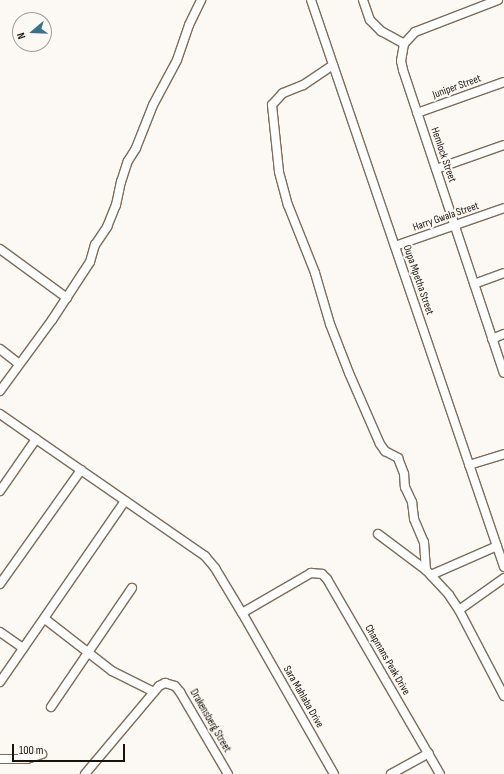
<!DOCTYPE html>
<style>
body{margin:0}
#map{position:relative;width:504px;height:774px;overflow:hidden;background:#fcf8f4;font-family:"Sofia Sans Condensed",sans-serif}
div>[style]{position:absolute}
.roads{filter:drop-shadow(1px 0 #7e6c59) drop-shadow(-1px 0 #7e6c59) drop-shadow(0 1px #7e6c59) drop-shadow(0 -1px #7e6c59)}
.minor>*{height:8px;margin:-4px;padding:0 4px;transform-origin:4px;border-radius:4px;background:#fff}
span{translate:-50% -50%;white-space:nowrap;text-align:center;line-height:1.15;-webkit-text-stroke:4px #fcf8f4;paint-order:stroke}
.street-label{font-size:11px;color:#19120b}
.north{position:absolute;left:12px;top:12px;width:40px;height:40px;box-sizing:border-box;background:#fcf8f4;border:1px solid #a19c97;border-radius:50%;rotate:251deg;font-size:11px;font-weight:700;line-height:16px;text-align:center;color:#19120b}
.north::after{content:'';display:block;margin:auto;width:14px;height:18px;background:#38728b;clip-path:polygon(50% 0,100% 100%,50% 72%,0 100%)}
.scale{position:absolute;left:12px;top:744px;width:113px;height:18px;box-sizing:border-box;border:2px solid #19120b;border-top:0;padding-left:5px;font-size:12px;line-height:14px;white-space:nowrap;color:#19120b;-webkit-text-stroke:3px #fcf8f4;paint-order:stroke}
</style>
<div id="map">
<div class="roads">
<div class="minor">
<i style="left:311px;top:0;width:599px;rotate:71.2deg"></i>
<i style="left:363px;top:0;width:21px;rotate:71deg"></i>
<i style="left:370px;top:20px;width:16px;rotate:45deg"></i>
<i style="left:381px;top:31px;width:26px;rotate:29deg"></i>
<i style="left:498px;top:0;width:89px;rotate:158.9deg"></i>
<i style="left:415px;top:32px;width:16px;rotate:133deg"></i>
<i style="left:404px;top:44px;width:17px;rotate:100deg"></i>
<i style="left:401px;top:61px;width:9px;rotate:77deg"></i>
<i style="left:403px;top:70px;width:319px;rotate:71.6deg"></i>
<i style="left:333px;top:65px;width:36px;rotate:146deg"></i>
<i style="left:303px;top:85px;width:22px;rotate:158deg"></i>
<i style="left:283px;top:93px;width:16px;rotate:133deg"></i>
<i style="left:272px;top:105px;width:67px;rotate:84deg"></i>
<i style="left:279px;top:172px;width:34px;rotate:75deg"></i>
<i style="left:288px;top:205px;width:73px;rotate:68.3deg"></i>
<i style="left:315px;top:273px;width:53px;rotate:73.6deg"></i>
<i style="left:330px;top:324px;width:53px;rotate:68.8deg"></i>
<i style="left:349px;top:373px;width:77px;rotate:66.4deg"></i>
<i style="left:380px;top:444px;width:9px;rotate:54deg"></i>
<i style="left:385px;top:451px;width:15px;rotate:28deg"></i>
<i style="left:398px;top:458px;width:17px;rotate:69deg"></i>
<i style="left:404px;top:474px;width:13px;rotate:86deg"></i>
<i style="left:405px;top:487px;width:17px;rotate:65deg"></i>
<i style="left:412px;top:502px;width:17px;rotate:83deg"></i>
<i style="left:414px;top:519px;width:25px;rotate:67deg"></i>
<i style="left:424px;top:542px;width:28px;rotate:86deg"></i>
<i style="left:417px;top:113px;width:92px;rotate:-19.6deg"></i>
<i style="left:436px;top:169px;width:72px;rotate:-19.4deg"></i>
<i style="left:395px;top:246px;width:115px;rotate:-19.2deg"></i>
<i style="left:0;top:249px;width:83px;rotate:36.2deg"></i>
<i style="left:474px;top:284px;width:32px;rotate:-20deg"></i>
<i style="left:492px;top:339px;width:13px;rotate:-23deg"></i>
<i style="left:0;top:349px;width:24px;rotate:38deg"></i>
<i style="left:0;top:391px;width:88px;rotate:-53.8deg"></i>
<i style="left:52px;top:320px;width:69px;rotate:-56.8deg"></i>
<i style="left:90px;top:262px;width:18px;rotate:-74deg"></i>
<i style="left:95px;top:245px;width:22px;rotate:-56deg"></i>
<i style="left:107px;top:227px;width:24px;rotate:-68deg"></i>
<i style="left:116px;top:205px;width:24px;rotate:-78deg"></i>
<i style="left:121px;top:182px;width:22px;rotate:-72deg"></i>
<i style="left:128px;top:161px;width:15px;rotate:-58deg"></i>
<i style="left:136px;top:148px;width:46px;rotate:-68.4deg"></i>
<i style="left:153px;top:105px;width:51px;rotate:-61.9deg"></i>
<i style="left:177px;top:60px;width:37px;rotate:-71deg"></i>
<i style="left:189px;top:25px;width:28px;rotate:-64deg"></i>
<i style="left:0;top:414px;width:44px;rotate:34.8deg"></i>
<i style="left:469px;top:465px;width:37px;rotate:-17deg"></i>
<i style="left:0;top:491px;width:63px;rotate:-55.3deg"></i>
<i style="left:36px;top:439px;width:206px;rotate:34.7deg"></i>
<i style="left:205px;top:556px;width:16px;rotate:50deg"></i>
<i style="left:215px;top:568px;width:52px;rotate:59deg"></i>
<i style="left:378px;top:534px;width:60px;rotate:36.9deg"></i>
<i style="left:426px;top:570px;width:34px;rotate:47deg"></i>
<i style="left:449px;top:595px;width:18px;rotate:56deg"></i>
<i style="left:459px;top:610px;width:97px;rotate:62.4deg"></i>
<i style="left:431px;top:575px;width:72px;rotate:-23.7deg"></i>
<i style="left:0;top:584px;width:140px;rotate:-54.6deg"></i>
<i style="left:459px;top:610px;width:55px;rotate:-35.4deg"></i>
<i style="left:45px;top:619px;width:85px;rotate:37.8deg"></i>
<i style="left:112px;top:671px;width:47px;rotate:26.6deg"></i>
<i style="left:0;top:632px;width:28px;rotate:35deg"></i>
<i style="left:0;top:682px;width:220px;rotate:-55.4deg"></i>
<i style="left:51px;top:707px;width:144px;rotate:-55.8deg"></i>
<i style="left:0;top:759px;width:27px"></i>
<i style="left:27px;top:759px;width:16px;rotate:-18deg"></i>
<i style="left:85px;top:774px;width:115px;rotate:-49.9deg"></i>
<i style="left:159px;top:686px;width:7px;rotate:-27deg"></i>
<i style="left:165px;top:683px;width:10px;rotate:17deg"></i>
<i style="left:175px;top:686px;width:8px;rotate:50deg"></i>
<i style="left:180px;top:692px;width:95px;rotate:59.7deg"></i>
<i style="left:334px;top:774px;width:185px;rotate:-119.7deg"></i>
<i style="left:242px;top:613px;width:80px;rotate:-30.1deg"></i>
<i style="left:311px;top:573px;width:11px;rotate:5deg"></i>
<i style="left:322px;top:574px;width:7px;rotate:45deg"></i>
<i style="left:327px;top:579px;width:225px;rotate:59.9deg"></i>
<i style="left:391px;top:774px;width:43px;rotate:-28.9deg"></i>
</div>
</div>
<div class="street-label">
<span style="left:457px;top:87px;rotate:-20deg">Juniper Street</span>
<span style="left:443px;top:155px;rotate:71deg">Hemlock Street</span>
<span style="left:446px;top:217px;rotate:-19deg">Harry Gwala Street</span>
<span style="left:418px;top:280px;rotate:71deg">Oupa Mpetha Street</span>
<span style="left:387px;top:660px;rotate:60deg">Chapmans Peak Drive</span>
<span style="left:303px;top:697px;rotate:60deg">Sara Mahlaba Drive</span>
<span style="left:210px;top:721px;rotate:60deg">Drakensberg Street</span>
</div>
<div class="north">N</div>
<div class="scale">100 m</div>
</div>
